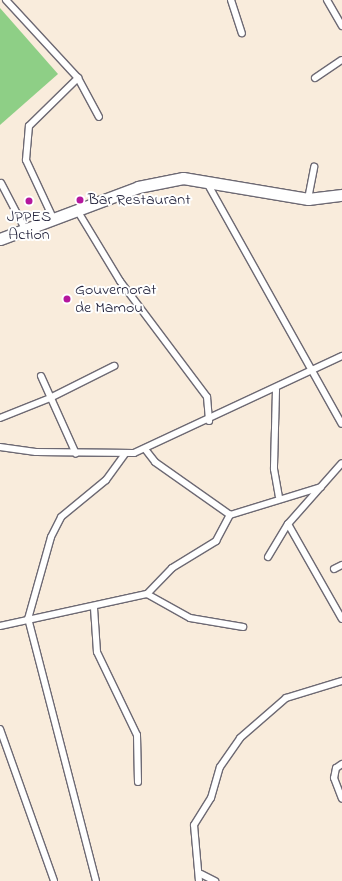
<!DOCTYPE html>
<style>
body{margin:0}
#map{position:relative;width:342px;height:881px;overflow:hidden;background:#f9ecdc;font-family:"Indie Flower",sans-serif}
div>[style]{position:absolute}
.green>*{inset:0;background:#8ecf86}
.roads{filter:drop-shadow(1px 0 #6d6973) drop-shadow(-1px 0 #6d6973) drop-shadow(0 1px #6d6973) drop-shadow(0 -1px #6d6973)}
.minor>*{height:6px;margin:-3px;padding:0 3px;transform-origin:3px;border-radius:3px;background:#fff}
.trunk>*{height:11px;margin:-5.5px;padding:0 5.5px;transform-origin:5.5px;border-radius:5.5px;background:#fff}
.dots>*{width:11px;height:11px;translate:-50% -50%;box-sizing:border-box;border:2px solid #fff;border-radius:50%}
span{translate:-50% -50%;white-space:nowrap;text-align:center;line-height:1.15;-webkit-text-stroke:4px #fff;paint-order:stroke}
.poi-label{font-size:16px;color:#22223b}
.left{translate:0 -50%;text-align:left}
</style>
<div id="map">
<div class="green">
<i style="clip-path:polygon(0 8px,58px 74px,0 125px)"></i>
</div>
<div class="roads">
<div class="minor">
<i style="left:6px;top:0;width:106px;rotate:47.3deg"></i>
<i style="left:78px;top:78px;width:44px;rotate:61.7deg"></i>
<i style="left:231px;top:0;width:35px;rotate:72deg"></i>
<i style="left:327px;top:0;width:30px;rotate:60deg"></i>
<i style="left:315px;top:78px;width:32px;rotate:-34deg"></i>
<i style="left:206px;top:181px;width:278px;rotate:60.8deg"></i>
<i style="left:1px;top:183px;width:52px;rotate:62.4deg"></i>
<i style="left:308px;top:199px;width:33px;rotate:-79deg"></i>
<i style="left:77px;top:210px;width:83px;rotate:58.8deg"></i>
<i style="left:120px;top:281px;width:145px;rotate:53.1deg"></i>
<i style="left:207px;top:397px;width:24px;rotate:85deg"></i>
<i style="left:53px;top:218px;width:64px;rotate:-115deg"></i>
<i style="left:26px;top:160px;width:34px;rotate:-85deg"></i>
<i style="left:29px;top:126px;width:69px;rotate:-44.4deg"></i>
<i style="left:41px;top:376px;width:85px;rotate:65.8deg"></i>
<i style="left:276px;top:390px;width:79px;rotate:91.5deg"></i>
<i style="left:274px;top:469px;width:28px;rotate:80deg"></i>
<i style="left:0;top:418px;width:54px;rotate:-21.8deg"></i>
<i style="left:50px;top:398px;width:72px;rotate:-26.6deg"></i>
<i style="left:0;top:447px;width:36px;rotate:8deg"></i>
<i style="left:36px;top:452px;width:98px;rotate:0.6deg"></i>
<i style="left:134px;top:453px;width:230px;rotate:-25deg"></i>
<i style="left:145px;top:449px;width:16px;rotate:52deg"></i>
<i style="left:155px;top:462px;width:92px;rotate:35.2deg"></i>
<i style="left:230px;top:515px;width:95px;rotate:-17.1deg"></i>
<i style="left:288px;top:524px;width:109px;rotate:60.4deg"></i>
<i style="left:268px;top:557px;width:39px;rotate:-59deg"></i>
<i style="left:288px;top:524px;width:81px;rotate:-48.5deg"></i>
<i style="left:334px;top:569px;width:9px;rotate:-27deg"></i>
<i style="left:147px;top:594px;width:36px;rotate:-46deg"></i>
<i style="left:172px;top:568px;width:52px;rotate:-31.5deg"></i>
<i style="left:216px;top:541px;width:30px;rotate:-62deg"></i>
<i style="left:94px;top:608px;width:44px;rotate:86.1deg"></i>
<i style="left:97px;top:652px;width:92px;rotate:64.3deg"></i>
<i style="left:137px;top:735px;width:47px;rotate:88.8deg"></i>
<i style="left:0;top:626px;width:150px;rotate:-12.3deg"></i>
<i style="left:147px;top:594px;width:49px;rotate:29.2deg"></i>
<i style="left:190px;top:618px;width:54px;rotate:9.6deg"></i>
<i style="left:0;top:729px;width:161px;rotate:70.4deg"></i>
<i style="left:342px;top:764px;width:7px;rotate:146deg"></i>
<i style="left:336px;top:768px;width:10px;rotate:101deg"></i>
<i style="left:334px;top:778px;width:22px;rotate:69deg"></i>
<i style="left:201px;top:874px;width:16px;rotate:27deg"></i>
<i style="left:96px;top:881px;width:271px;rotate:-104.5deg"></i>
<i style="left:28px;top:619px;width:85px;rotate:-74.3deg"></i>
<i style="left:51px;top:537px;width:22px;rotate:-63deg"></i>
<i style="left:61px;top:517px;width:58px;rotate:-39.4deg"></i>
<i style="left:106px;top:480px;width:32px;rotate:-54deg"></i>
<i style="left:199px;top:881px;width:56px;rotate:-95.1deg"></i>
<i style="left:194px;top:825px;width:32px;rotate:-58deg"></i>
<i style="left:211px;top:798px;width:32px;rotate:-74deg"></i>
<i style="left:220px;top:767px;width:35px;rotate:-55deg"></i>
<i style="left:240px;top:738px;width:61px;rotate:-41deg"></i>
<i style="left:286px;top:698px;width:59px;rotate:-16.9deg"></i>
</div>
<div class="trunk">
<i style="left:0;top:239px;width:147px;rotate:-20.6deg"></i>
<i style="left:138px;top:187px;width:46px;rotate:-11.3deg"></i>
<i style="left:183px;top:178px;width:127px;rotate:9.5deg"></i>
<i style="left:308px;top:199px;width:34px;rotate:-7deg"></i>
</div>
</div>
<div class="dots">
<i style="left:80px;top:200px;background:#b5179e"></i>
<i style="left:29px;top:201px;background:#b5179e"></i>
<i style="left:67px;top:299px;background:#b5179e"></i>
</div>
<div class="poi-label">
<span class="left" style="left:88px;top:200px">Bar Restaurant</span>
<span style="left:29px;top:226px">JPPES<br>Action</span>
<span class="left" style="left:75px;top:299px">Gouvernorat<br>de Mamou</span>
</div>
</div>
